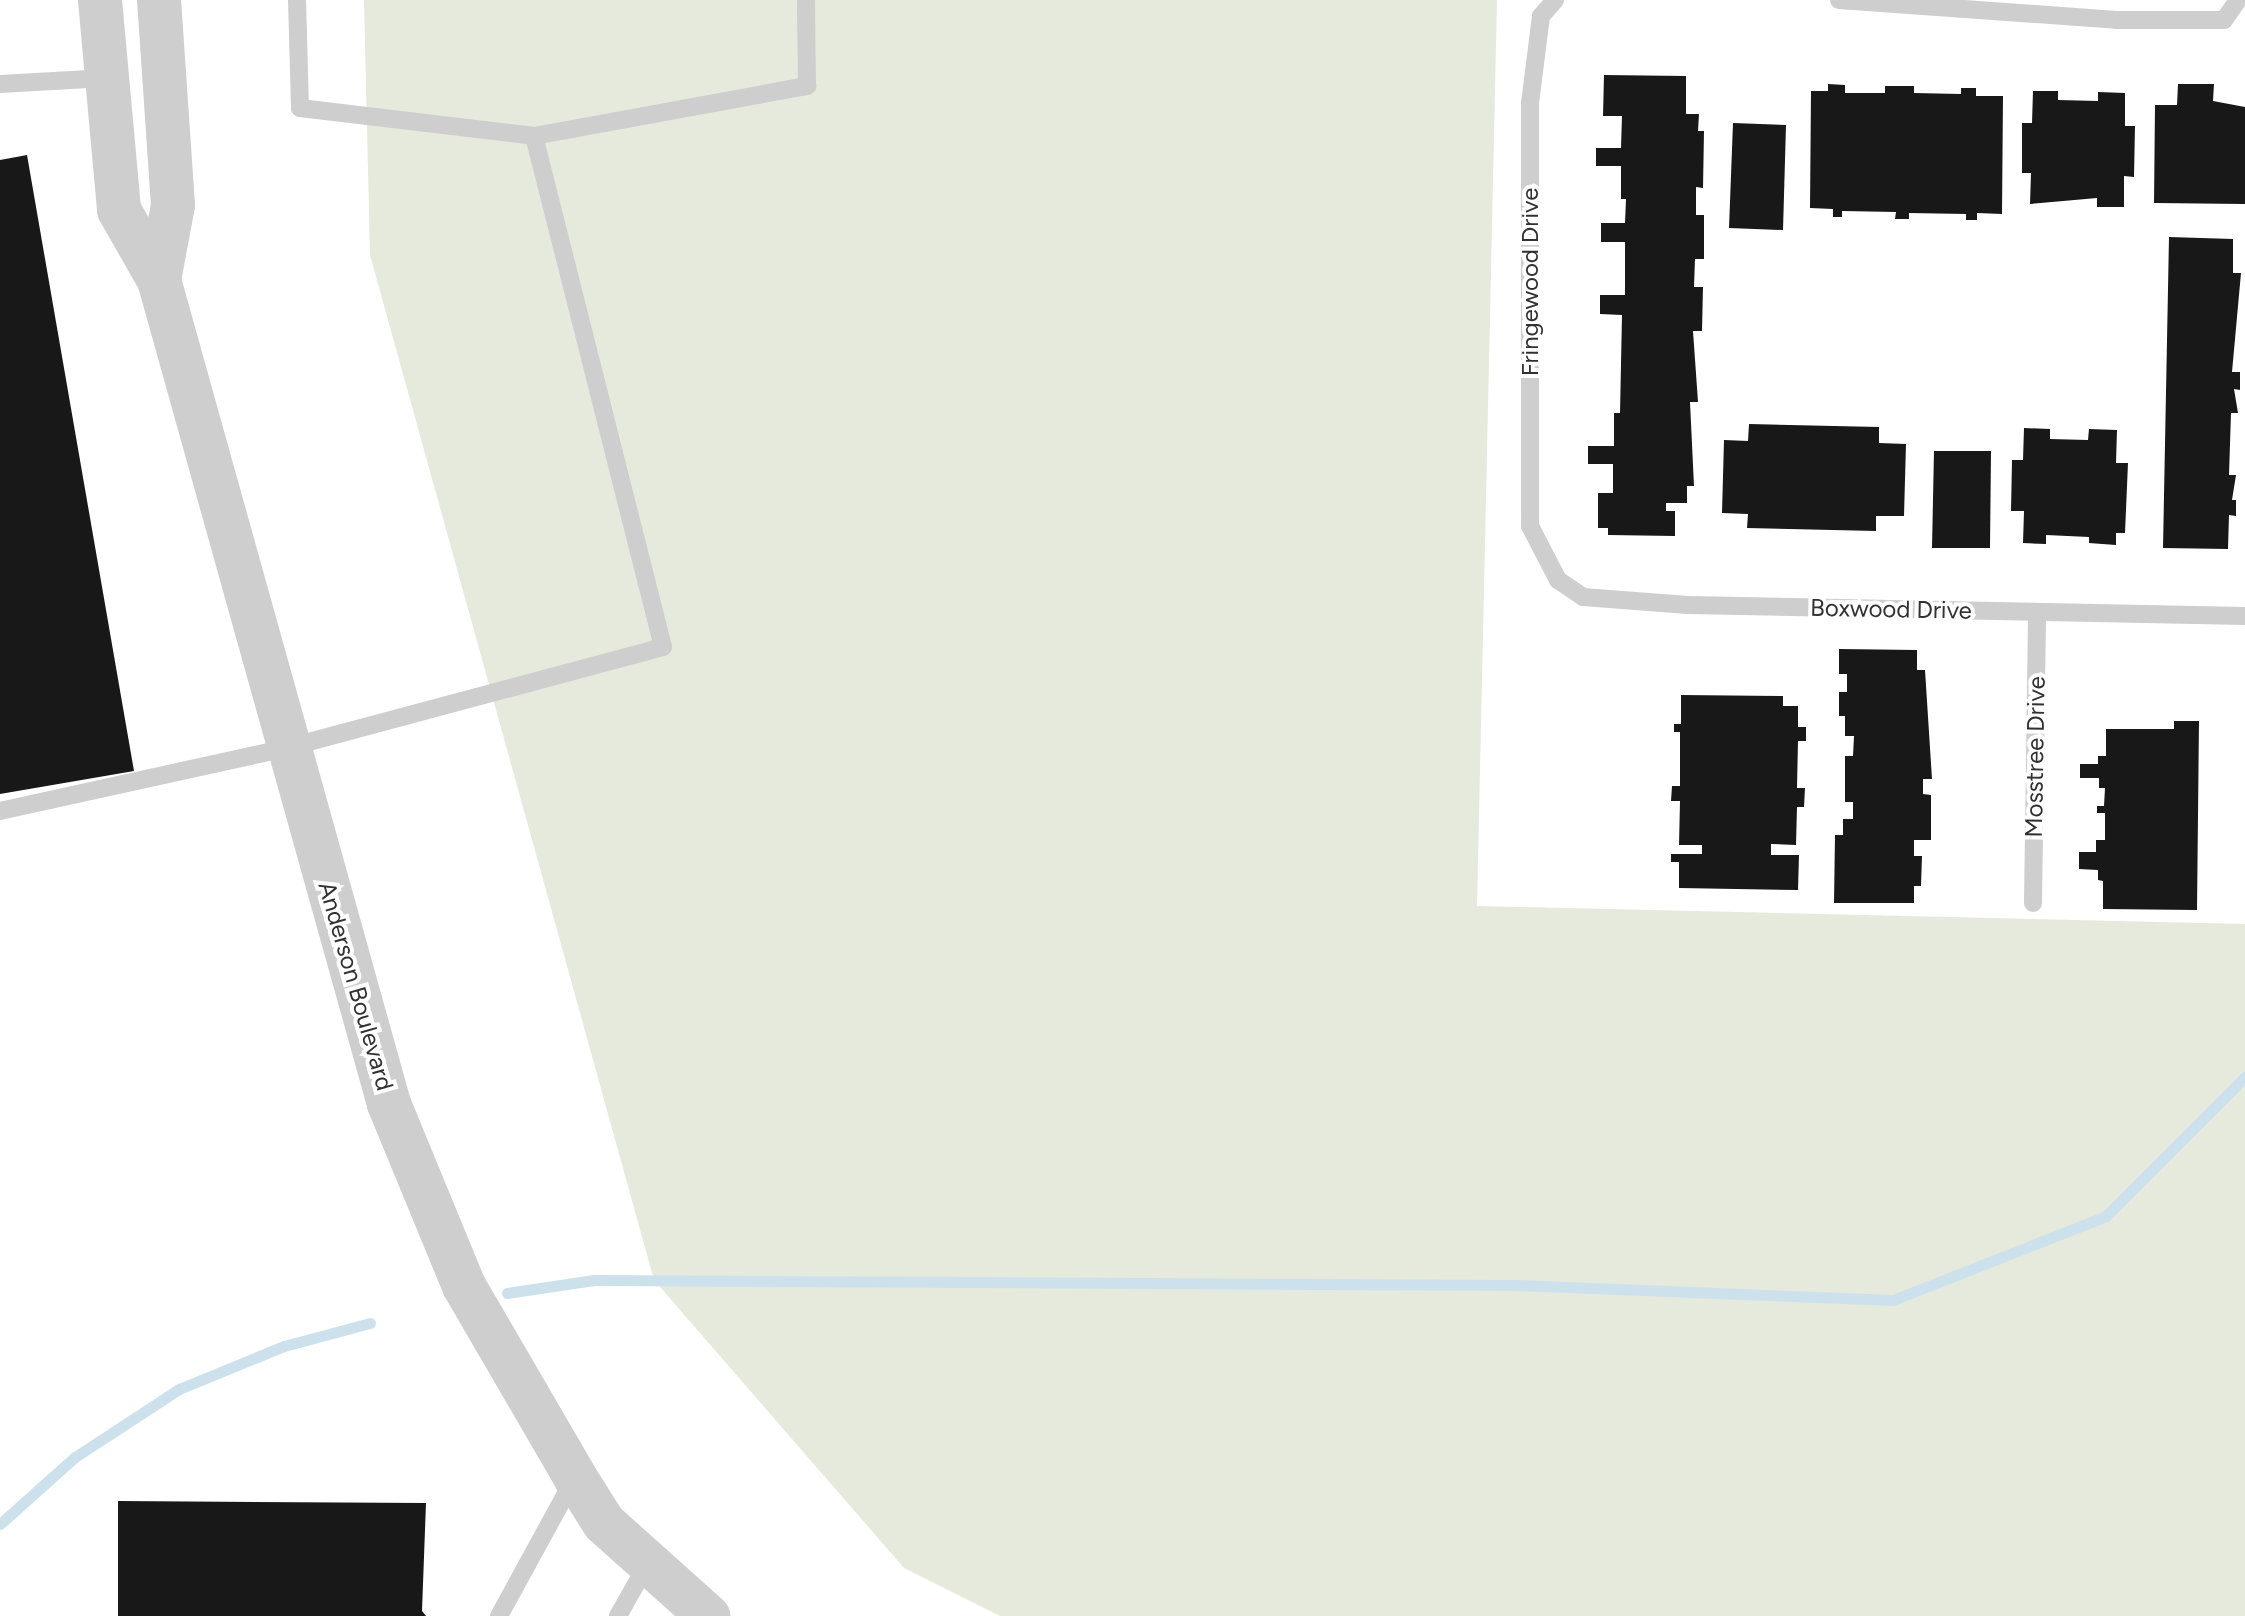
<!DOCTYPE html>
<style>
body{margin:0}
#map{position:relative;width:2245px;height:1616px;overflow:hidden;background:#fff;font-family:Figtree,sans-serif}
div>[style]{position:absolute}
.green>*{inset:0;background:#e5eadd}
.stream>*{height:11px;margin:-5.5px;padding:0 5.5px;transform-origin:5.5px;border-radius:5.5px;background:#cde1ec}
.building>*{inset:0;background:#181818}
.service>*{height:18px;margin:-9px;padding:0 9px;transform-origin:9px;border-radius:9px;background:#cecece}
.tertiary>*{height:44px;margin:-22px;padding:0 22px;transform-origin:22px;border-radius:22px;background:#cecece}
span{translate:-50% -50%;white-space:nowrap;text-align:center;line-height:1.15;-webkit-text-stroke:8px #fff;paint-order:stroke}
.street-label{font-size:24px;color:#313131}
</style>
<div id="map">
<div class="green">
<i style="clip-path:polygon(364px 0,1497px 0,1477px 906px,2245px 924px,2245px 1616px,1000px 1616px,904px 1568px,654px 1280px,370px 255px)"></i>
</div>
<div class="stream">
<i style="left:507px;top:1293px;width:88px;rotate:-8.5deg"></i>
<i style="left:594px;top:1280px;width:924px;rotate:0.31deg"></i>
<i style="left:1518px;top:1285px;width:375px;rotate:2.3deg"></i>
<i style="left:1893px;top:1300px;width:229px;rotate:-21.5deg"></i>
<i style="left:2106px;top:1216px;width:197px;rotate:-45deg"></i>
<i style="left:0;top:1524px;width:101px;rotate:-41.8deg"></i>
<i style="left:75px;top:1457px;width:124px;rotate:-33.2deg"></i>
<i style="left:179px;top:1389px;width:113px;rotate:-22.3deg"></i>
<i style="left:284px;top:1346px;width:89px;rotate:-15deg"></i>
</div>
<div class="building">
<i style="clip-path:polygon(1604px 75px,1686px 76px,1686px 114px,1699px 114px,1698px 131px,1704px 131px,1703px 188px,1696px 187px,1696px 215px,1704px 215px,1704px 259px,1695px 259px,1694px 287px,1703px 287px,1702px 331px,1693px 331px,1698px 402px,1690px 402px,1694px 486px,1687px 486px,1687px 503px,1666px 503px,1666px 511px,1675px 511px,1675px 536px,1608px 535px,1608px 528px,1598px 528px,1598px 493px,1613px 493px,1613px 464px,1588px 464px,1588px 446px,1614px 446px,1614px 413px,1620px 413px,1622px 315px,1600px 314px,1600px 295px,1625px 295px,1625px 242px,1601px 242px,1601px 223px,1625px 223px,1626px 199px,1621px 199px,1621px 166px,1596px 166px,1596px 148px,1621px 148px,1622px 116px,1603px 116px)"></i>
<i style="clip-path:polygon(1828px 84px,1845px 85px,1845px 93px,1885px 93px,1885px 86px,1914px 86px,1914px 93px,1961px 94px,1961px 88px,1976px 88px,1976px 96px,2003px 96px,2002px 214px,1977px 213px,1977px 220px,1966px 220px,1966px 214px,1909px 213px,1909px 219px,1895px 219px,1896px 212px,1842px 211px,1842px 217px,1833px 217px,1833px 209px,1810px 208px,1811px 91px,1828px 91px)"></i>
<i style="clip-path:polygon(2178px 84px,2214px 84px,2213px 101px,2245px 107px,2245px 204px,2154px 203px,2155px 105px,2177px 105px)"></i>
<i style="clip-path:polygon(2033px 91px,2058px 91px,2058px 100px,2098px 101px,2098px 92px,2125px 93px,2125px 126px,2135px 126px,2134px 177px,2124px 176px,2124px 207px,2097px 207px,2097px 198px,2030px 204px,2031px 173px,2022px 173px,2022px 123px,2032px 123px)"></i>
<i style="clip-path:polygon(1733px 123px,1786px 125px,1783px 230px,1729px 228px)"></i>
<i style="clip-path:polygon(27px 155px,134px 771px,0 794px,0 160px)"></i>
<i style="clip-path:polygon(2169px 237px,2233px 239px,2233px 273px,2241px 273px,2232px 372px,2240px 372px,2240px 390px,2234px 389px,2238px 413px,2231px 413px,2229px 475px,2236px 475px,2232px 500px,2236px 500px,2236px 516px,2229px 515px,2228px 549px,2163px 548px)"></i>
<i style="clip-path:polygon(1749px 424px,1879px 427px,1879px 443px,1906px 444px,1904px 516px,1876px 516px,1876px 531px,1747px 528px,1748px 514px,1722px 513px,1724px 440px,1748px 441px)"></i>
<i style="clip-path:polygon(2024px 428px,2050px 429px,2050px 439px,2088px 440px,2089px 429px,2117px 430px,2116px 463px,2128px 463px,2125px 533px,2116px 533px,2116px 545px,2089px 543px,2089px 537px,2046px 535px,2046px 544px,2023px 543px,2024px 511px,2011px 511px,2012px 460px,2023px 460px)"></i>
<i style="clip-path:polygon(1934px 451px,1991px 451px,1990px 548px,1932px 548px)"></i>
<i style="clip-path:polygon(1839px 649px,1917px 650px,1917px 670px,1925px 670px,1932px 779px,1923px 779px,1923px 794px,1931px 795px,1931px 840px,1914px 840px,1914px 856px,1922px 856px,1921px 886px,1914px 886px,1914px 903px,1834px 903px,1835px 835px,1843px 835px,1843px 819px,1853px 819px,1853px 802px,1845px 802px,1845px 756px,1853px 756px,1854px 736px,1845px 736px,1845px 716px,1839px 716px,1839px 692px,1847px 692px,1847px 674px,1839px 674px)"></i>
<i style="clip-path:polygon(1681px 695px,1783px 696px,1783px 706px,1798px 706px,1798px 727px,1806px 727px,1806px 741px,1798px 741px,1797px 788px,1805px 788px,1804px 807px,1797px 807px,1796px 845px,1771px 844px,1771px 855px,1799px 855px,1798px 890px,1679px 888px,1679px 862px,1671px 862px,1671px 854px,1702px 854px,1702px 845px,1679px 845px,1680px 801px,1671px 801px,1672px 786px,1680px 786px,1680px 732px,1674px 732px,1674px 724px,1681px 724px)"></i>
<i style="clip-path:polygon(2174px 721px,2199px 721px,2197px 910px,2103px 909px,2103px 881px,2098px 880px,2098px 870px,2079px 869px,2079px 852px,2096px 852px,2096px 840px,2105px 840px,2105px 813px,2097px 813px,2097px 806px,2104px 806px,2105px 788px,2099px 788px,2099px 778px,2080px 778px,2080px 764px,2098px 764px,2098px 756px,2106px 756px,2106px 729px,2174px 729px)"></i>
<i style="clip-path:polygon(118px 1501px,426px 1503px,422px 1611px,426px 1616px,118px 1616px)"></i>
</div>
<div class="service">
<i style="left:297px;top:0;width:108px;rotate:88.4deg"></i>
<i style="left:300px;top:108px;width:236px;rotate:6.8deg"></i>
<i style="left:534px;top:136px;width:278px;rotate:-10.4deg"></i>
<i style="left:807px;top:86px;width:86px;rotate:-90.7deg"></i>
<i style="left:1555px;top:0;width:21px;rotate:131deg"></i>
<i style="left:1541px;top:16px;width:88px;rotate:97.2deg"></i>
<i style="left:1530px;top:103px;width:423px;rotate:90deg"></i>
<i style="left:1530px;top:526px;width:61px;rotate:62.6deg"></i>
<i style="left:1558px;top:580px;width:30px;rotate:34deg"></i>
<i style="left:1583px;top:597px;width:105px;rotate:4.4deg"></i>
<i style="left:1688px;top:605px;width:557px;rotate:1.13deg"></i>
<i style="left:1839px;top:0;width:278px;rotate:4.1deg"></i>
<i style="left:2116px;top:20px;width:108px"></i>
<i style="left:2224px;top:20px;width:24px;rotate:-55deg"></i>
<i style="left:0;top:84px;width:107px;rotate:-3.2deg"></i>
<i style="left:0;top:811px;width:297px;rotate:-12.4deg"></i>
<i style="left:290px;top:747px;width:386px;rotate:-15deg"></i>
<i style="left:663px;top:647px;width:527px;rotate:-104.17deg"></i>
<i style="left:2033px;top:903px;width:291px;rotate:-89.2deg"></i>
<i style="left:499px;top:1616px;width:156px;rotate:-61.3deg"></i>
<i style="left:618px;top:1616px;width:61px;rotate:-60.5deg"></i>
</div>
<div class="tertiary">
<i style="left:100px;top:0;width:211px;rotate:84.8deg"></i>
<i style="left:119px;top:210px;width:81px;rotate:60.3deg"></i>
<i style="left:159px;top:280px;width:855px;rotate:74.4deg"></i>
<i style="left:389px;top:1104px;width:197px;rotate:67.6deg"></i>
<i style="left:464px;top:1286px;width:221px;rotate:59.8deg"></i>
<i style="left:575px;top:1477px;width:54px;rotate:57.8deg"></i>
<i style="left:604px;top:1523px;width:140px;rotate:41.8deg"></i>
<i style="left:159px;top:280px;width:76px;rotate:-79.4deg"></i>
<i style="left:173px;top:205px;width:205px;rotate:-93.9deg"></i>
</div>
<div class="street-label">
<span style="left:1530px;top:282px;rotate:-90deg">Fringewood Drive</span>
<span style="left:1891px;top:609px;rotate:1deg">Boxwood Drive</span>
<span style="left:2035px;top:757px;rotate:-89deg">Mosstree Drive</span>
<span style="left:356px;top:986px;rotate:74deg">Anderson Boulevard</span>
</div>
</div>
